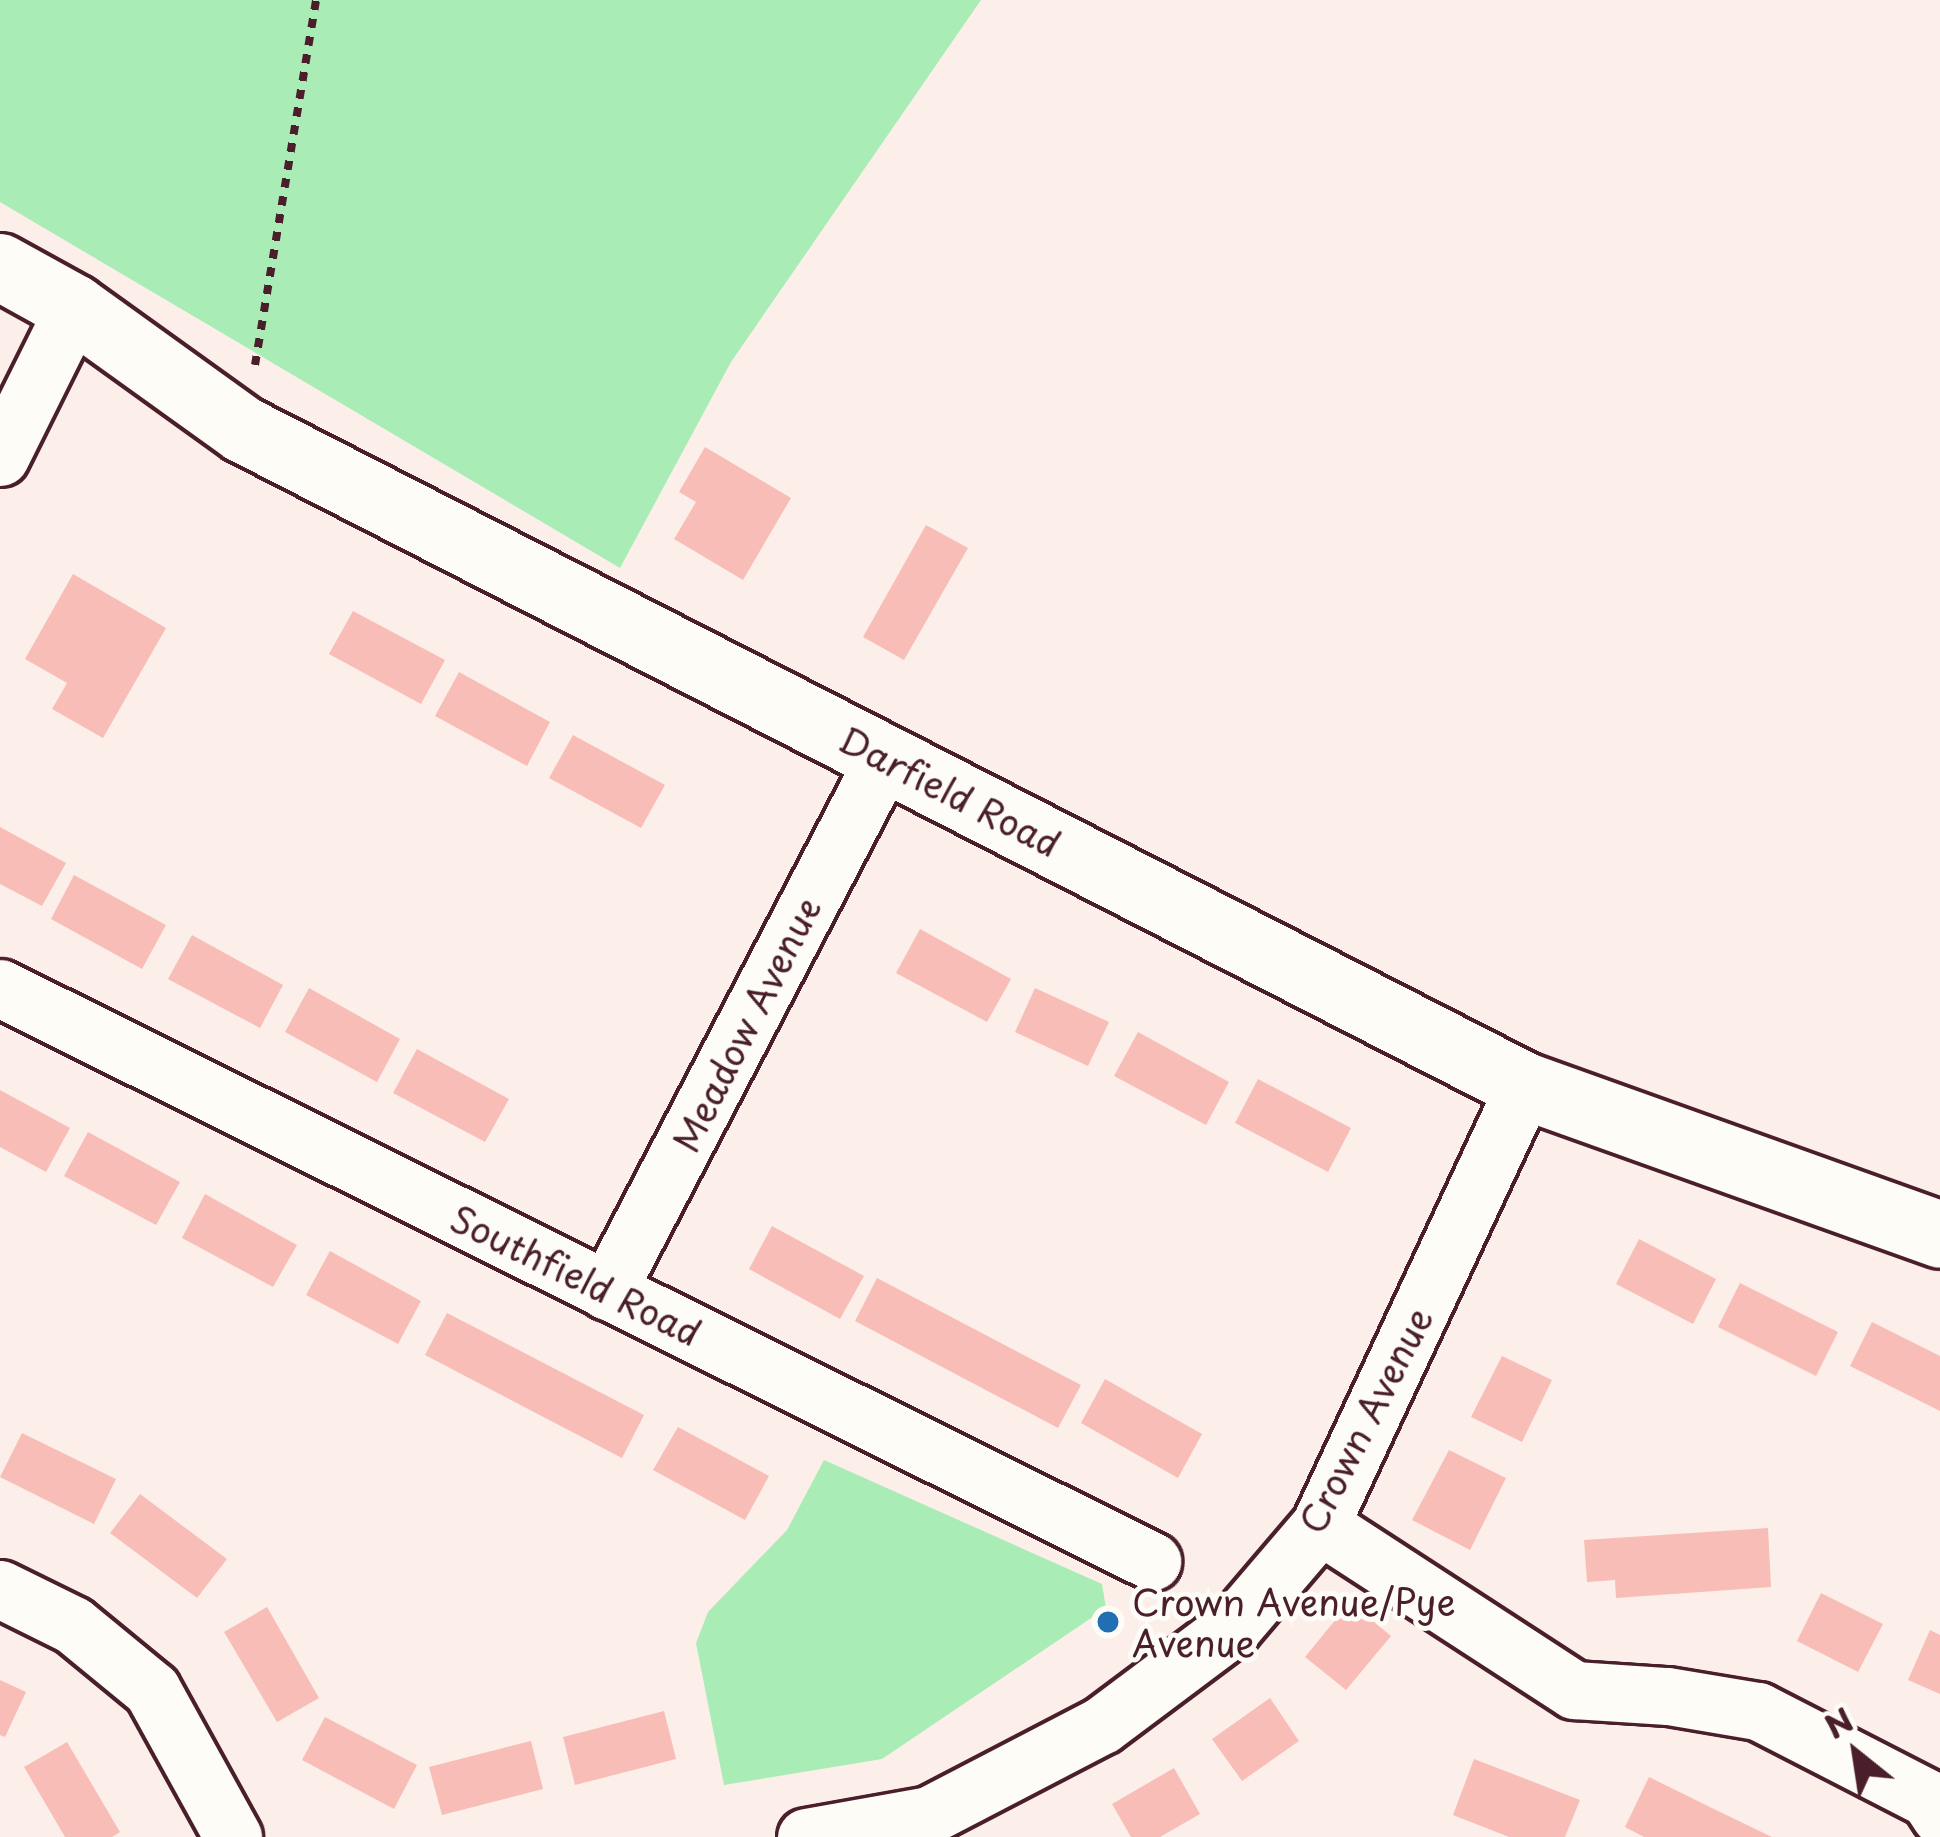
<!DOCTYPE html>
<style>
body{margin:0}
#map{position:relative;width:1940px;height:1837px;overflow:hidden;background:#fcefea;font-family:"Playpen Sans",sans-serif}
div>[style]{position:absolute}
.green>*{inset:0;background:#aaecb5}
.building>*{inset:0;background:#f9bdb7}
.path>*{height:8px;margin-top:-4px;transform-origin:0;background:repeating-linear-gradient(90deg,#4a1f2b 0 9px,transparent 0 18px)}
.roads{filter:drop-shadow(3px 0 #4a1f2b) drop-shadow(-3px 0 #4a1f2b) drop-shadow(0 3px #4a1f2b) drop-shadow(0 -3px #4a1f2b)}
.street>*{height:57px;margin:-28.5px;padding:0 28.5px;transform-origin:28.5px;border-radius:28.5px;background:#fdfcf7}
.secondary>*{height:66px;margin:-33px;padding:0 33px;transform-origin:33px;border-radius:33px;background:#fdfcf7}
.dots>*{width:33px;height:33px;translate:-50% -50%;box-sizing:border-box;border:6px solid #fdfcf7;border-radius:50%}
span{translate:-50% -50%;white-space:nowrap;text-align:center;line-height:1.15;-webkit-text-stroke:10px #fdfcf7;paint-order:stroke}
.street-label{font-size:36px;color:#4a1f2b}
.poi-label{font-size:36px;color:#4a1f2b}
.left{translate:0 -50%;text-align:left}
.north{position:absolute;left:1796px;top:1693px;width:120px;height:120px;-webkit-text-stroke:9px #fdfcf7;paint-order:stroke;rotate:330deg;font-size:33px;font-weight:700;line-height:48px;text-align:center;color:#4a1f2b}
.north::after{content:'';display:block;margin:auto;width:42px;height:54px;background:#4a1f2b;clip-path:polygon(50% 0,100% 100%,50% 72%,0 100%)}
</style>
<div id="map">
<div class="green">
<i style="clip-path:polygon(0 0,981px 0,731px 362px,620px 568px,0 202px)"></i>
<i style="clip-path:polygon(824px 1460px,1102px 1584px,1106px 1608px,882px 1759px,724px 1785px,696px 1643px,708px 1612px,787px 1530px)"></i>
</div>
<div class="building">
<i style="clip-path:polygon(705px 447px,791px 498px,743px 580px,674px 539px,696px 502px,679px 492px)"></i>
<i style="clip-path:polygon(926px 525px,968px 548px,904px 660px,863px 637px)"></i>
<i style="clip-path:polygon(73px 574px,166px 628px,103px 738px,52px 709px,67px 683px,25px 659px)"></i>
<i style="clip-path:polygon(353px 611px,445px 660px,421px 704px,329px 654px)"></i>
<i style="clip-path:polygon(459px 672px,550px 722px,527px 766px,435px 716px)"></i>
<i style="clip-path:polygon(573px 735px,665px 785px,641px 828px,549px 778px)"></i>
<i style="clip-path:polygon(0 827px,66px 863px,42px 906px,0 884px)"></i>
<i style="clip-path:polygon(74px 875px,166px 925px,142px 969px,51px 919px)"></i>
<i style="clip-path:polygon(920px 929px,1011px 979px,987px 1022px,896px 973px)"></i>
<i style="clip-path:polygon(192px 935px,283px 985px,260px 1028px,168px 979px)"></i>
<i style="clip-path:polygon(309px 988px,400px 1039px,377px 1082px,285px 1032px)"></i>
<i style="clip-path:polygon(1035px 988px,1109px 1022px,1088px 1066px,1015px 1032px)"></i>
<i style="clip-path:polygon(1138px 1032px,1229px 1082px,1206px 1125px,1114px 1076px)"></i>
<i style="clip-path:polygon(417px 1049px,509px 1099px,485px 1142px,393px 1093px)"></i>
<i style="clip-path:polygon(1258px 1079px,1351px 1128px,1328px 1172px,1235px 1123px)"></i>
<i style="clip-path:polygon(0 1090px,70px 1128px,46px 1172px,0 1147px)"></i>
<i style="clip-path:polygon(88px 1132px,180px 1182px,156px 1225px,64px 1176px)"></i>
<i style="clip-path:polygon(205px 1194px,297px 1245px,273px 1287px,182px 1238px)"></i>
<i style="clip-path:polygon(772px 1226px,864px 1276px,840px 1319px,749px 1269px)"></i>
<i style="clip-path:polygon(1639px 1239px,1716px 1279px,1693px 1324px,1616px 1284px)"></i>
<i style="clip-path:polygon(330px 1251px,421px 1301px,398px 1344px,306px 1295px)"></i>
<i style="clip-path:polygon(877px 1278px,1081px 1385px,1058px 1428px,855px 1321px)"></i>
<i style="clip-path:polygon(1740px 1283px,1838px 1332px,1816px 1376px,1718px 1327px)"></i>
<i style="clip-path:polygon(447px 1313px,644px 1415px,622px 1458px,425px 1355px)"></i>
<i style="clip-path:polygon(1872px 1322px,1940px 1356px,1940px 1411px,1850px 1366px)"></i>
<i style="clip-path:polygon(1502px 1356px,1552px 1380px,1522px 1442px,1471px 1417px)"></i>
<i style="clip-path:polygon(1105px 1379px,1202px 1434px,1178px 1478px,1081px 1423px)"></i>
<i style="clip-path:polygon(678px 1427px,769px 1476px,745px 1520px,653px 1470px)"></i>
<i style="clip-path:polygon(22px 1433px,116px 1479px,94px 1524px,0 1477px)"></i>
<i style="clip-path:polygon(1449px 1450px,1506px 1478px,1470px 1550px,1412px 1520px)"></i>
<i style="clip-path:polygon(140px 1494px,227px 1559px,197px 1598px,110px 1533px)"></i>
<i style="clip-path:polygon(1768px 1528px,1771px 1587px,1616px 1598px,1615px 1580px,1587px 1582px,1584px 1540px)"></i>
<i style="clip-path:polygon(1821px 1593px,1883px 1624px,1858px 1672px,1797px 1641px)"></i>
<i style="clip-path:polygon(1350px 1602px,1391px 1636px,1346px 1690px,1305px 1657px)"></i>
<i style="clip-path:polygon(267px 1607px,319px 1698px,277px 1722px,224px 1632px)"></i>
<i style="clip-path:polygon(1930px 1630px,1940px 1635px,1940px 1694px,1908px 1680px)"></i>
<i style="clip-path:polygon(0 1680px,26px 1692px,5px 1737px,0 1735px)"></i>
<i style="clip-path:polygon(1270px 1698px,1299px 1741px,1242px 1781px,1212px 1739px)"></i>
<i style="clip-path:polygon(664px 1711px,676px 1759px,575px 1785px,563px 1737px)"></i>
<i style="clip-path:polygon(325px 1717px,417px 1765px,394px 1809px,302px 1760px)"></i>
<i style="clip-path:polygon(531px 1741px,543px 1789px,442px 1815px,429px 1767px)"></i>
<i style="clip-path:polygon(67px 1742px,120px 1832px,112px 1837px,65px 1837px,24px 1767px)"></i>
<i style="clip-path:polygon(1474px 1759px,1580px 1800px,1565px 1837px,1509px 1837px,1453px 1815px)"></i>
<i style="clip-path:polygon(1174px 1768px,1200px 1814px,1160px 1837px,1131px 1837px,1112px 1804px)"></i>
<i style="clip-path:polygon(1649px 1777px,1716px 1810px,1772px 1837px,1644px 1837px,1625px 1827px)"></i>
</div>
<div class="path">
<i style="left:255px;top:365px;width:370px;rotate:-80.5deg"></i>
</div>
<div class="roads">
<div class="street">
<i style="left:0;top:457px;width:166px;rotate:-63.6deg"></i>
<i style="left:0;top:988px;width:1287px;rotate:26.45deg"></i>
<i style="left:607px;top:1291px;width:602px;rotate:-62.5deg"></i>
<i style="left:1320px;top:1525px;width:303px;rotate:33deg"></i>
<i style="left:1574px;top:1690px;width:94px;rotate:3.7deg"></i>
<i style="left:1668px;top:1696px;width:91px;rotate:9.5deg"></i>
<i style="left:1758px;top:1711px;width:192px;rotate:27.2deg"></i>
<i style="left:1929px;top:1799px;width:20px;rotate:57deg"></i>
<i style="left:0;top:1589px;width:81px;rotate:26.3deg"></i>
<i style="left:73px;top:1625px;width:102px;rotate:39.4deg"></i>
<i style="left:152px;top:1690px;width:168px;rotate:61.1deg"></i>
<i style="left:806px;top:1837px;width:125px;rotate:-10.1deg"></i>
<i style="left:929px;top:1815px;width:195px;rotate:-27.5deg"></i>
<i style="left:1102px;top:1725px;width:164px;rotate:-36.8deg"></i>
<i style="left:1233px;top:1627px;width:134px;rotate:-49.5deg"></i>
<i style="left:1320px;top:1525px;width:485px;rotate:-65deg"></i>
</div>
<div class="secondary">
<i style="left:0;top:267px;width:85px;rotate:29deg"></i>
<i style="left:74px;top:308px;width:209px;rotate:35.7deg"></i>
<i style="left:244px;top:430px;width:1439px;rotate:27.12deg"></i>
<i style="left:1525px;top:1086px;width:441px;rotate:19.7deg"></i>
</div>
</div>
<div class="dots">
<i style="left:1108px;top:1622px;background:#1f6fb2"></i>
</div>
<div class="street-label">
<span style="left:950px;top:791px;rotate:27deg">Darfield Road</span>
<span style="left:746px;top:1024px;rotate:-63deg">Meadow Avenue</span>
<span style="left:576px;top:1275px;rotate:26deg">Southfield Road</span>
<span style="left:1365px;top:1420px;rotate:-63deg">Crown Avenue</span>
</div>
<div class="poi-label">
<span class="left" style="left:1132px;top:1622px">Crown Avenue/Pye<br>Avenue</span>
</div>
<div class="north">N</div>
</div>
